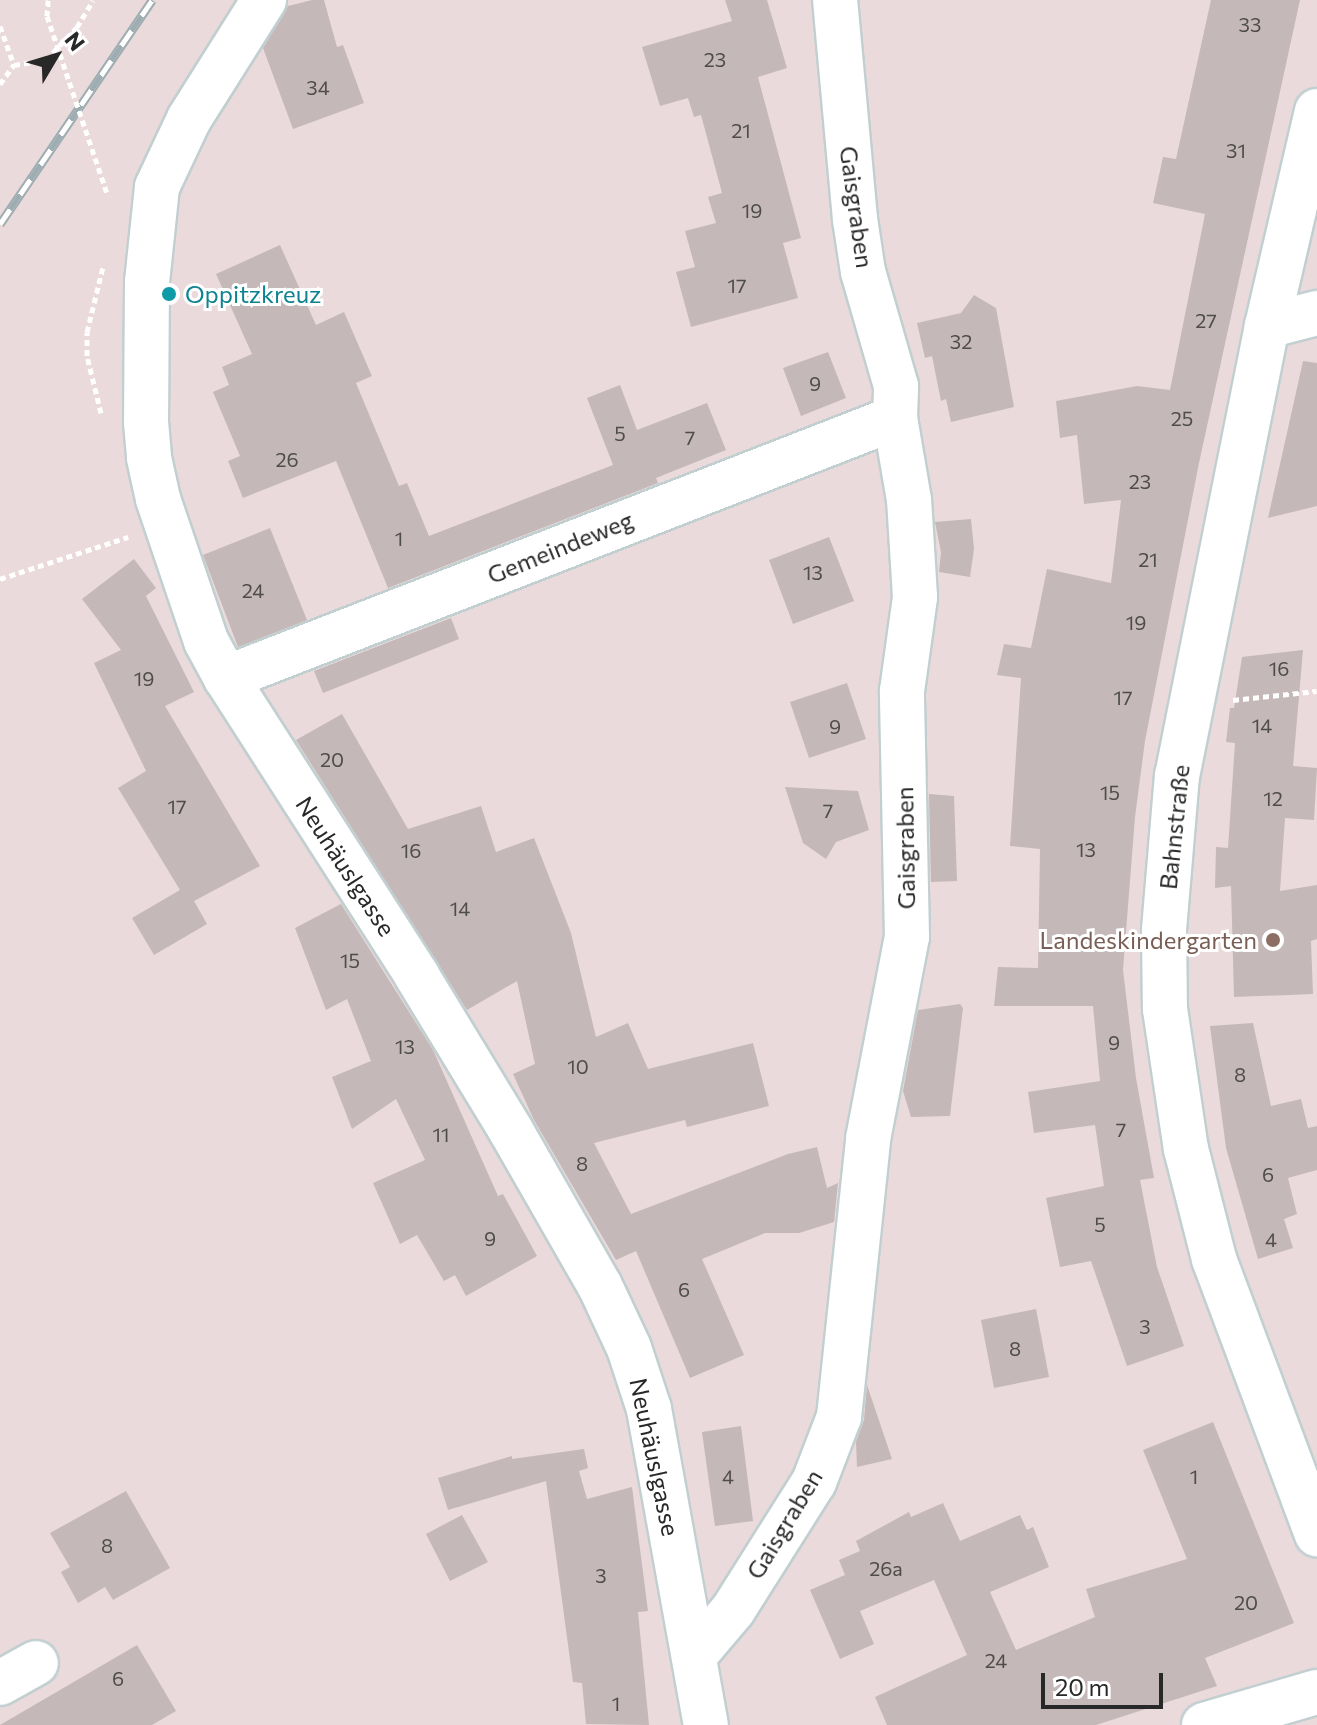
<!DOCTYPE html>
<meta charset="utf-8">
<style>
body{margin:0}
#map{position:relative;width:1317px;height:1725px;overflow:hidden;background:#eadadb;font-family:Commissioner,sans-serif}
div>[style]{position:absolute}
.building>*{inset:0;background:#c5b8b9}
.path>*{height:5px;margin-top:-2.5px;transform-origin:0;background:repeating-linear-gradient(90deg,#fff 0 6px,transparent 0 10px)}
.roads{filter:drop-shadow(2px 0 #c2cfd1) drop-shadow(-2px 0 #c2cfd1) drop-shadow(0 2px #c2cfd1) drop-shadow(0 -2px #c2cfd1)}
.minor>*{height:44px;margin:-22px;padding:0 22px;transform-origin:22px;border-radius:22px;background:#fff}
.rail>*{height:9px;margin-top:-4.5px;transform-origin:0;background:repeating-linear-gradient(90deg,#fff 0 18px,#9dadb1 0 36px);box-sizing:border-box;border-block:2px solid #9dadb1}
.path-bridge>*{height:5px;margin-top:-2.5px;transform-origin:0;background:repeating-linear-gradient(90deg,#fff 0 6px,transparent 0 10px)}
.dots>*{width:22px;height:22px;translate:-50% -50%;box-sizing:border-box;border:4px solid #fff;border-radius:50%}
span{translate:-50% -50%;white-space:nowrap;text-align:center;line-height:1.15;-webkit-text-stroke:6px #fff;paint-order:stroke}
.number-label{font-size:20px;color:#4f4c4c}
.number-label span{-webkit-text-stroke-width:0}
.street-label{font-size:24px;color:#282828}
.culture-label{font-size:24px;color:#0d838f}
.left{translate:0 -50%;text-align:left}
.education-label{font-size:24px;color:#785e54}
.right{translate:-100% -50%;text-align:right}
.north{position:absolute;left:16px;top:16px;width:80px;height:80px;-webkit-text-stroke:6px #fff;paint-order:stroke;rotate:52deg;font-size:22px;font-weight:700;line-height:32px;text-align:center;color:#282828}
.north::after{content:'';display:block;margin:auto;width:28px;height:36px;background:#282828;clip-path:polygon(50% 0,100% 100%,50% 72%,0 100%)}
.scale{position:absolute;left:1041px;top:1673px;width:122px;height:36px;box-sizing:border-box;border:4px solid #282828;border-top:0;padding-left:10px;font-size:24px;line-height:28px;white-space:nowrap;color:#282828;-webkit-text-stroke:6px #fff;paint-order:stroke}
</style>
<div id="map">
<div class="building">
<i style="clip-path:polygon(312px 0,324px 0,337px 47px,343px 45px,364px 103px,293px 129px,263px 48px,288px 6px)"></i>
<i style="clip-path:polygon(725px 0,767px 0,787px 68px,758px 77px,801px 238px,783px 243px,798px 298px,691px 327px,676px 272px,695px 267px,685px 231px,716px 223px,708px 197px,722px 193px,701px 115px,694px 117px,688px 98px,660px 106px,642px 47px,732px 21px)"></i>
<i style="clip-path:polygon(1211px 0,1300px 0,1199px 463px,1145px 741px,1135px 817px,1123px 970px,1136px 1078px,1154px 1178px,1140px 1180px,1157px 1267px,1184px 1346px,1127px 1366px,1091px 1261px,1060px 1267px,1046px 1198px,1104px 1186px,1095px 1125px,1034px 1133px,1028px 1092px,1100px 1081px,1093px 1006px,994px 1006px,998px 967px,1038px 968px,1040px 849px,1010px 846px,1021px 678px,997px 675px,1004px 644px,1031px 648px,1047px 569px,1111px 583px,1121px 500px,1084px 504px,1077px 435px,1060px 438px,1056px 401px,1137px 386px,1170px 390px,1205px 214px,1153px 203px,1163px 157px,1176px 159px)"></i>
<i style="clip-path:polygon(280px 245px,316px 325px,344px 312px,372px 376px,356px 383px,399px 486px,407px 483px,429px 536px,613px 465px,587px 398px,620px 385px,637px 430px,707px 403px,726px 450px,656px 478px,658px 483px,388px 588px,336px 461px,243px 498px,228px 461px,240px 456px,213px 392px,229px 385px,222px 367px,252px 354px,216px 274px)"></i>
<i style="clip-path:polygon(974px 295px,996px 308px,1014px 407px,951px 422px,946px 399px,941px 401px,932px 356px,925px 358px,917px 323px,961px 313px)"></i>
<i style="clip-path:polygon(828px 352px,846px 398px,801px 416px,783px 368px)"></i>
<i style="clip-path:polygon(1303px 361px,1317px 363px,1317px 506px,1268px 518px)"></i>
<i style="clip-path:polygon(971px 519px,974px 549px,970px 577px,939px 572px,941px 552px,935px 522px)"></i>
<i style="clip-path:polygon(270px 528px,307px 620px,238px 647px,203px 555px)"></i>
<i style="clip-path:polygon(829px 537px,854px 601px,793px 624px,769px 560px)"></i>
<i style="clip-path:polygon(134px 559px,156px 588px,146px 596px,194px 692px,165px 706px,260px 866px,194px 901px,207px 924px,154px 955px,132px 918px,180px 890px,118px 788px,146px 771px,94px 663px,121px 650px,82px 599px)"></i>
<i style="clip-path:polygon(451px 618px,459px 639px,323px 693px,314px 671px)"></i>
<i style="clip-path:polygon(1303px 650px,1293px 766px,1317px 768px,1314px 820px,1285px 818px,1280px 891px,1317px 885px,1317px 939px,1311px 941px,1313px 994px,1234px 997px,1231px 886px,1215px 888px,1216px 847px,1228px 848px,1235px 743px,1226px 742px,1230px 708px,1234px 708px,1242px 657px)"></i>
<i style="clip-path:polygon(847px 683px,866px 739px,809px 758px,790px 702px)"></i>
<i style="clip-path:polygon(342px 714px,408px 829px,481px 806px,496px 852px,534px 838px,571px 933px,596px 1037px,628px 1023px,648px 1069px,753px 1043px,769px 1106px,687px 1127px,685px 1120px,594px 1143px,631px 1214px,788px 1154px,817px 1147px,827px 1188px,838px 1183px,834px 1222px,799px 1233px,765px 1233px,702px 1259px,744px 1355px,690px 1378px,636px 1251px,616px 1260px,534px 1120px,513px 1074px,535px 1064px,517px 981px,467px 1010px,296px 740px)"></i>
<i style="clip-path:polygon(785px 787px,858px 791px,869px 830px,836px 842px,826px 859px,803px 843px)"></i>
<i style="clip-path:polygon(929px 794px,954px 796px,957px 881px,931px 882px)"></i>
<i style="clip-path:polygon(341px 904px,433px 1050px,498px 1196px,503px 1194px,537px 1256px,466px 1296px,455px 1275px,444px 1281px,417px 1235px,400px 1244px,373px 1183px,425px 1160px,396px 1099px,352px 1129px,332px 1077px,371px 1061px,347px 999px,326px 1010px,295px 928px)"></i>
<i style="clip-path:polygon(960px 1004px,963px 1008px,950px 1116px,911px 1117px,903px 1091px,918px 1010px)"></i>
<i style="clip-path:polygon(1253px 1023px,1271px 1106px,1301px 1099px,1308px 1128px,1317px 1126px,1317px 1170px,1288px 1178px,1297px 1214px,1284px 1219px,1293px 1248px,1258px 1259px,1226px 1148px,1210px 1026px)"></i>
<i style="clip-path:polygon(1036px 1309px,1049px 1377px,994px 1388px,981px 1320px)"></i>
<i style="clip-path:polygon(867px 1385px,892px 1459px,857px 1467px,856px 1442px,864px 1420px)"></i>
<i style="clip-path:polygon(1213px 1422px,1294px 1623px,1205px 1658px,1217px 1686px,1096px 1725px,887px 1725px,875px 1697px,967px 1655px,934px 1580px,860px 1611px,874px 1644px,840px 1659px,810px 1590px,845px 1575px,839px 1560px,860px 1551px,856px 1541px,909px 1512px,911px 1517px,943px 1503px,960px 1541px,1020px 1515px,1027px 1530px,1033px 1527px,1049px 1567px,990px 1592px,1016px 1650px,1095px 1617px,1086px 1589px,1187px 1559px,1143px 1450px)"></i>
<i style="clip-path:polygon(741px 1426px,753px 1521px,715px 1526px,702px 1432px)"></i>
<i style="clip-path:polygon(584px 1449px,588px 1468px,579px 1471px,587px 1499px,632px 1487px,648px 1611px,638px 1612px,649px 1725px,586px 1724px,582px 1683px,573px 1682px,546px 1481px,448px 1510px,438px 1478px,512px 1456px,512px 1459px)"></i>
<i style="clip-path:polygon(126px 1491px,170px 1568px,113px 1600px,105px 1587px,78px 1603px,61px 1572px,70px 1567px,50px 1533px)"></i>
<i style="clip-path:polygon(462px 1515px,488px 1562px,450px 1581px,426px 1534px)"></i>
<i style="clip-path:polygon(137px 1645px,176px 1711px,152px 1725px,0 1725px)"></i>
</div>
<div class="path">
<i style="left:47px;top:16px;width:16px;rotate:-86deg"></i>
<i style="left:0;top:26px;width:41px;rotate:70.3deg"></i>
<i style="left:0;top:84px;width:24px;rotate:-54deg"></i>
<i style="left:14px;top:65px;width:32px;rotate:-9deg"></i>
<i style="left:46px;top:60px;width:45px;rotate:-46.8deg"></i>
<i style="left:77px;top:27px;width:31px;rotate:-59deg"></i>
<i style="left:101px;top:413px;width:59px;rotate:-103.8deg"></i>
<i style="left:87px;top:356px;width:24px;rotate:-90deg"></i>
<i style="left:87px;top:332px;width:67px;rotate:-76.2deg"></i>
<i style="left:0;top:579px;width:135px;rotate:-18.2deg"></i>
<i style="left:1233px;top:700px;width:84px;rotate:-6.1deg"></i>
</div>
<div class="roads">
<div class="minor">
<i style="left:264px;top:0;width:141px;rotate:122.2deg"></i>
<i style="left:189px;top:119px;width:75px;rotate:115.2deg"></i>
<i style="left:157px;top:187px;width:96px;rotate:96deg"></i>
<i style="left:147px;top:282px;width:140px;rotate:90.4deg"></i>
<i style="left:146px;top:422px;width:36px;rotate:85deg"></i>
<i style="left:149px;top:458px;width:42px;rotate:77.6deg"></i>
<i style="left:158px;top:499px;width:150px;rotate:71.3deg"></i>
<i style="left:206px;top:641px;width:42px;rotate:61.6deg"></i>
<i style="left:226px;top:678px;width:354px;rotate:57.3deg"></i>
<i style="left:417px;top:976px;width:179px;rotate:58.7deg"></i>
<i style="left:510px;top:1129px;width:181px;rotate:60.2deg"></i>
<i style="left:600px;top:1286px;width:68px;rotate:64.9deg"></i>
<i style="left:629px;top:1348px;width:64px;rotate:71.8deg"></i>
<i style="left:649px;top:1409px;width:321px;rotate:79.8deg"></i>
<i style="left:1317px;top:111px;width:221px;rotate:103.1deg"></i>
<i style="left:1267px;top:326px;width:458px;rotate:101.3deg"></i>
<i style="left:1177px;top:775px;width:157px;rotate:94.8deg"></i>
<i style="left:1164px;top:931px;width:78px;rotate:89.3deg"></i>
<i style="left:1165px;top:1009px;width:142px;rotate:81.5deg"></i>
<i style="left:1186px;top:1149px;width:114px;rotate:75.7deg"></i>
<i style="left:1214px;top:1259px;width:294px;rotate:69.5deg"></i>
<i style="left:1267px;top:326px;width:52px;rotate:-14.6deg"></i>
<i style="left:226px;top:678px;width:718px;rotate:-21.24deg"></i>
<i style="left:694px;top:1656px;width:60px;rotate:-49.7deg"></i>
<i style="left:733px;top:1610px;width:151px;rotate:-57.7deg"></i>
<i style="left:814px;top:1482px;width:70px;rotate:-69deg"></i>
<i style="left:839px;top:1417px;width:280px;rotate:-84deg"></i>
<i style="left:868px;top:1139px;width:206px;rotate:-79.1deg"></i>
<i style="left:907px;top:937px;width:246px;rotate:-91.2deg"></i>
<i style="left:902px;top:691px;width:95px;rotate:-82.1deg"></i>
<i style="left:915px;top:597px;width:97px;rotate:-93.5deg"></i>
<i style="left:909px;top:500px;width:83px;rotate:-99.7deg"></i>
<i style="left:895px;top:418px;width:32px;rotate:-88deg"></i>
<i style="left:896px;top:386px;width:119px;rotate:-106.1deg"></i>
<i style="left:863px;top:272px;width:54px;rotate:-98.6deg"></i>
<i style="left:855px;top:219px;width:220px;rotate:-95.2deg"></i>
<i style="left:0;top:1683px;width:41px;rotate:-29.1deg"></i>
<i style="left:1204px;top:1725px;width:118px;rotate:-16.3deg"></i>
</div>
</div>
<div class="rail">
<i style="left:0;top:224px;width:271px;rotate:-55.8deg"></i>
</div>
<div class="path-bridge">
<i style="left:47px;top:16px;width:190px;rotate:71.3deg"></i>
</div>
<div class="dots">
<i style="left:169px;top:294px;background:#0f9aa8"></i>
<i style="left:1273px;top:940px;background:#8d6e63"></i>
</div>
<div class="number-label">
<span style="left:1250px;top:24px">33</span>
<span style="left:715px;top:59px">23</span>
<span style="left:318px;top:87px">34</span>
<span style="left:741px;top:130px">21</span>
<span style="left:1236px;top:150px">31</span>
<span style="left:752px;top:210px">19</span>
<span style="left:737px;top:285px">17</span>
<span style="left:1206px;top:320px">27</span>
<span style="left:961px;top:341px">32</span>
<span style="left:815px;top:383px">9</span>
<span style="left:1182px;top:418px">25</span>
<span style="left:620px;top:433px">5</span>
<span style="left:690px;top:437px">7</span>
<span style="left:287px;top:459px">26</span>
<span style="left:1140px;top:481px">23</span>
<span style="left:399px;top:538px">1</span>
<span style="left:1148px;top:559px">21</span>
<span style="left:813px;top:572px">13</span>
<span style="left:253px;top:590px">24</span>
<span style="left:1136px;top:622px">19</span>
<span style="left:1279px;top:668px">16</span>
<span style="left:144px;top:678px">19</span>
<span style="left:1123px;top:697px">17</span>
<span style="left:1262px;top:725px">14</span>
<span style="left:835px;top:726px">9</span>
<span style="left:332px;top:759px">20</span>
<span style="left:1110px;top:792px">15</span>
<span style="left:1273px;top:798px">12</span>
<span style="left:177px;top:806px">17</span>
<span style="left:828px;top:810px">7</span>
<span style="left:1086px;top:849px">13</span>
<span style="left:411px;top:850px">16</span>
<span style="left:460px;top:908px">14</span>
<span style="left:350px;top:960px">15</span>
<span style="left:1114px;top:1042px">9</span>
<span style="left:405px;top:1046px">13</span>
<span style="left:578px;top:1066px">10</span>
<span style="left:1240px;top:1074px">8</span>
<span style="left:1121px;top:1129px">7</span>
<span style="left:441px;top:1134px">11</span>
<span style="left:582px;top:1163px">8</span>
<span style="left:1268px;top:1174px">6</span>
<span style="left:1100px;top:1224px">5</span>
<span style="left:490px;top:1238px">9</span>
<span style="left:1271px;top:1239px">4</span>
<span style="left:684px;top:1289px">6</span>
<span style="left:1145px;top:1326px">3</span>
<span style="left:1015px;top:1348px">8</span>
<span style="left:728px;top:1476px">4</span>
<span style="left:1194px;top:1476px">1</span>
<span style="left:107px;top:1545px">8</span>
<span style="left:886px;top:1568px">26a</span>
<span style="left:601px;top:1575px">3</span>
<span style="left:1246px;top:1602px">20</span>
<span style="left:996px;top:1660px">24</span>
<span style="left:118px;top:1678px">6</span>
<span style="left:616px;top:1703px">1</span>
</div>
<div class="street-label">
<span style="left:857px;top:207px;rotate:82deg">Gaisgraben</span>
<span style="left:560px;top:547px;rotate:-22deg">Gemeindeweg</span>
<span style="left:1174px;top:827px;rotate:-84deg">Bahnstraße</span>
<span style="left:905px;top:848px;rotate:-91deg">Gaisgraben</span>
<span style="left:346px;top:866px;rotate:57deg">Neuhäuslgasse</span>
<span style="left:655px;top:1457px;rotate:78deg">Neuhäuslgasse</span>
<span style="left:784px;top:1524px;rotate:-59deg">Gaisgraben</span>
</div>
<div class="culture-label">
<span class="left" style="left:185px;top:294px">Oppitzkreuz</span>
</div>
<div class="education-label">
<span class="right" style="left:1257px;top:940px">Landeskindergarten</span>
</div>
<div class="north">N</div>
<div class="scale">20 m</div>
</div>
